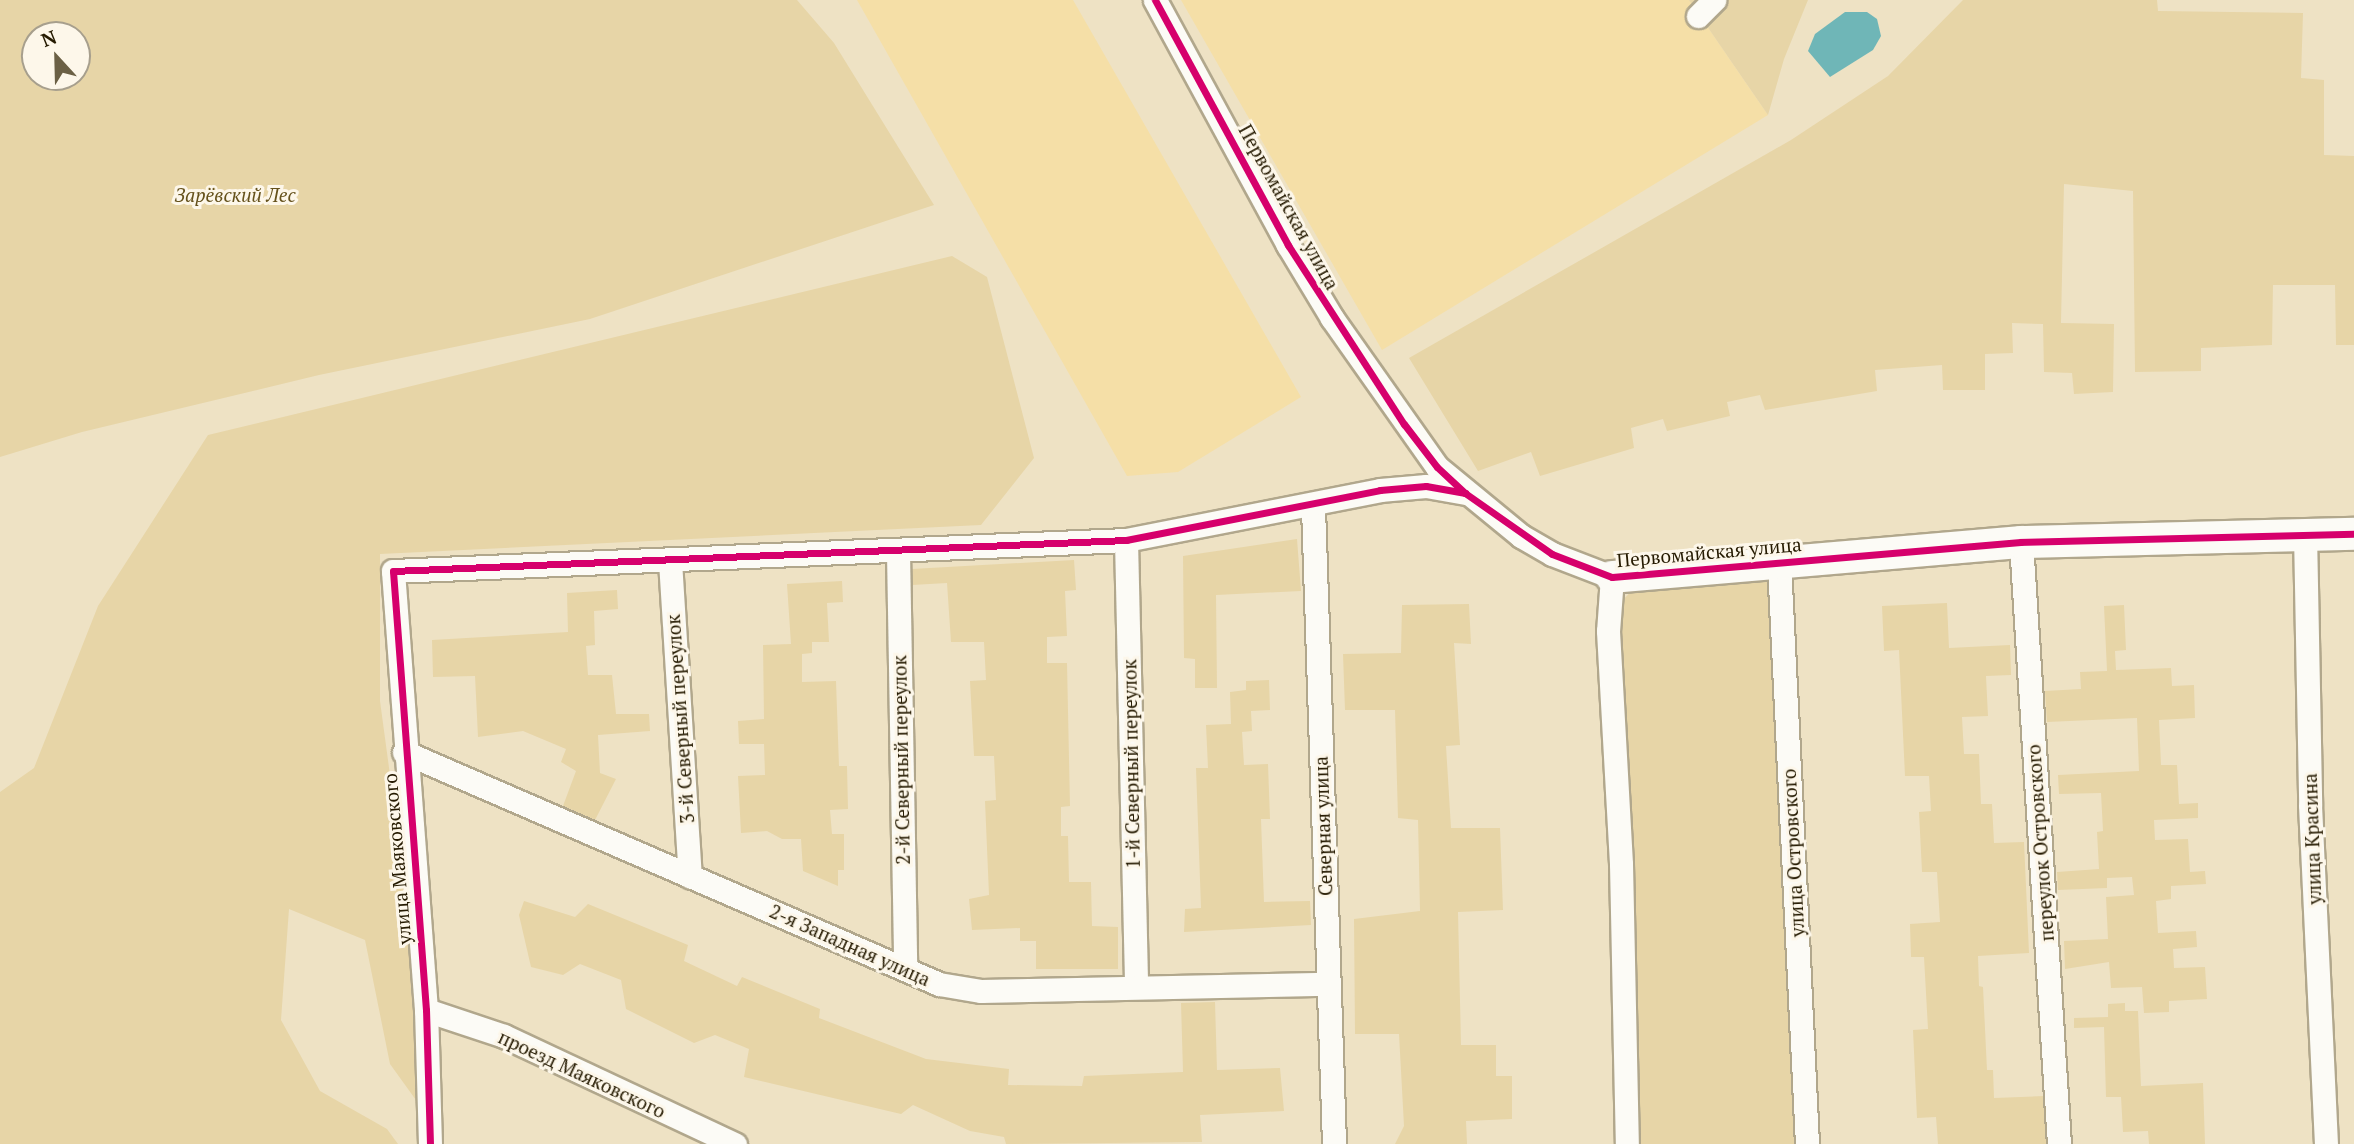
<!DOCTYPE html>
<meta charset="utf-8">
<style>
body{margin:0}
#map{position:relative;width:2354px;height:1144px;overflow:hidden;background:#eee2c4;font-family:"PT Serif",serif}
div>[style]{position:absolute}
.built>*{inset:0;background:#f5dfa7}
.green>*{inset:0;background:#e7d5a7}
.water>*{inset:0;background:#6fb6b7}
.roads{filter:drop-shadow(2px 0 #b1a78c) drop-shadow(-2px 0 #b1a78c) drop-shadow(0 2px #b1a78c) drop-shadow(0 -2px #b1a78c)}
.street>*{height:23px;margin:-11.5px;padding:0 11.5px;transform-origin:11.5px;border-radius:11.5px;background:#fcfbf6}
.secondary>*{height:32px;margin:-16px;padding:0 16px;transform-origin:16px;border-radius:16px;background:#fcfbf6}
.cycleway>*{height:7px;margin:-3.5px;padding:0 3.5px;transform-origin:3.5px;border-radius:3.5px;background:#d6006c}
span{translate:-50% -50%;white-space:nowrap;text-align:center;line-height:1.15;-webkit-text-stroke:6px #fdf7ea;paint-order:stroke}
.park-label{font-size:19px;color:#65511b;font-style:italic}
.street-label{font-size:19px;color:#251a01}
.north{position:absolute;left:21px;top:21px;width:70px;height:70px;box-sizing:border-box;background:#fdf7ea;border:2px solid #a79f8d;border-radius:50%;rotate:338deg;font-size:19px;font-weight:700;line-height:28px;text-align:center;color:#251a01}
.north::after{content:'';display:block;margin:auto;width:24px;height:32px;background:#6b6045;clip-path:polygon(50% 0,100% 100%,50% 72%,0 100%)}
</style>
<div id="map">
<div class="built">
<i style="clip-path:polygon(857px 0,1073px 0,1301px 397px,1178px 472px,1127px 476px)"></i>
<i style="clip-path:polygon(1181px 0,1689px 0,1768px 115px,1382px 350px)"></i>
</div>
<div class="green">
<i style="clip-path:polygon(evenodd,0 0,797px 0,834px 43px,934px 205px,590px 319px,319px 375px,82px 432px,0 457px,0 0,35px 35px,77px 35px,77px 77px,35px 77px,35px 35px)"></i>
<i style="clip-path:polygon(1689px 0,1808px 0,1784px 59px,1768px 115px)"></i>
<i style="clip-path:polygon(1963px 0,2157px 0,2158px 11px,2303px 13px,2301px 78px,2324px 80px,2324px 155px,2354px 156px,2354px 345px,2336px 345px,2335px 285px,2273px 285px,2272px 345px,2201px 348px,2201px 371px,2135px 372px,2133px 191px,2064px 184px,2061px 323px,2114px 324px,2113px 392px,2074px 394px,2072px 373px,2044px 372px,2043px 324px,2012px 323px,2013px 353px,1985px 354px,1985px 390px,1943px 390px,1942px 365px,1875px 370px,1877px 391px,1765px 410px,1760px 395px,1727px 402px,1730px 416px,1667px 431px,1663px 419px,1631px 428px,1634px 448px,1540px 476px,1531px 452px,1478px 471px,1409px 358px,1791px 140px,1888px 76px)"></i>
<i style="clip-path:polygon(952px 256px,987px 277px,1034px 458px,981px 525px,380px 554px,380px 701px,417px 975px,426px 1114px,390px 1064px,365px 940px,289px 909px,281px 1020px,320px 1091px,387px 1129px,398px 1144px,0 1144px,0 792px,34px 768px,98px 606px,208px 435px)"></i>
<i style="clip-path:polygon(1297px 539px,1301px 591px,1216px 595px,1217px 688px,1195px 688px,1195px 659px,1184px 658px,1183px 556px)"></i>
<i style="clip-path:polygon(1074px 560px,1076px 590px,1065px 591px,1067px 636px,1047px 637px,1047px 663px,1067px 663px,1070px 806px,1061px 807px,1061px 836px,1068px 836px,1069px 882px,1091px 882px,1092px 926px,1118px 927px,1118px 969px,1036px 969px,1036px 941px,1020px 941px,1020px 928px,972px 930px,969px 899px,989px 895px,985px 801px,996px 800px,994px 756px,974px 756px,970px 681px,986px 680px,984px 642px,951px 642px,947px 583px,912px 585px,912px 569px)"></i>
<i style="clip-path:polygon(1774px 572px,1798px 1144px,1634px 1144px,1617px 634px,1622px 601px,1639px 583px)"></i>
<i style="clip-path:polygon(842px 581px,843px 602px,827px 603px,829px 642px,812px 642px,812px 653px,802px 654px,802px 682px,836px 681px,839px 766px,847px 766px,848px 809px,830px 810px,832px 834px,844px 834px,844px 870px,838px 870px,838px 886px,803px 871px,801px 839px,782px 839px,767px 831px,741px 833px,738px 776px,765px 775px,764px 744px,739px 744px,738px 721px,764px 719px,763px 645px,791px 644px,787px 584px)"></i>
<i style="clip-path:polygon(617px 590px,618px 609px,594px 611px,595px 645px,586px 646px,588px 675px,612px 675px,616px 714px,649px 714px,650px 731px,598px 735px,600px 773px,616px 779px,595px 820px,563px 806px,576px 771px,561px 762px,566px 749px,523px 731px,478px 737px,475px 676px,433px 677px,432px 640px,568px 632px,567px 593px)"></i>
<i style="clip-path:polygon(1947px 603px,1949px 648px,2010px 645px,2011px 675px,1986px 676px,1988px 716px,1962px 717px,1964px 754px,1979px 754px,1981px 804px,1992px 804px,1994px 843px,2024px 842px,2029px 953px,1978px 956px,1979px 986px,1983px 987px,1987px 1070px,1993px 1070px,1994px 1098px,2044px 1096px,2047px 1144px,1938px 1144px,1936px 1117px,1917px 1118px,1913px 1030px,1928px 1029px,1924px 957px,1911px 957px,1910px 924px,1940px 922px,1937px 872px,1922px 872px,1919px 812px,1931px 811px,1929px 776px,1905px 776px,1899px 650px,1884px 651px,1882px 606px)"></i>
<i style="clip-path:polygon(1469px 604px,1471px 644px,1454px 643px,1460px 745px,1446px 746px,1451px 828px,1500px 828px,1503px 910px,1458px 912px,1461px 1045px,1496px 1045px,1496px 1076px,1512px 1076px,1512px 1119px,1466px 1121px,1467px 1144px,1395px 1144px,1404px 1126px,1399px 1034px,1355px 1034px,1354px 919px,1420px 911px,1418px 820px,1398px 818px,1395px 710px,1345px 710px,1343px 654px,1401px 653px,1402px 605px)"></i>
<i style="clip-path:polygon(2124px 605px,2126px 650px,2115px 651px,2116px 670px,2171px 668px,2172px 686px,2194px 685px,2195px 718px,2159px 720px,2161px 765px,2177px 765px,2179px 804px,2198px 803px,2198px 818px,2154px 820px,2155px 840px,2188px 839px,2190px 872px,2205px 871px,2206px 884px,2171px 886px,2171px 899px,2156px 901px,2158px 933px,2196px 931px,2197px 947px,2173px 949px,2174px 968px,2205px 967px,2207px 999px,2169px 1001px,2169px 1012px,2144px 1013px,2142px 987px,2111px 988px,2109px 962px,2065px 969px,2064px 941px,2108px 939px,2106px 897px,2134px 895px,2132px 877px,2107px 878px,2107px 888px,2058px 890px,2057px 872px,2099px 869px,2097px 832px,2103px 831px,2101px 793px,2059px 794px,2058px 775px,2139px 771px,2137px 718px,2047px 722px,2045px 691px,2081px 689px,2080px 672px,2107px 671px,2104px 606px)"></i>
<i style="clip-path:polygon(1269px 680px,1270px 710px,1251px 711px,1252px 731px,1242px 732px,1244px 765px,1268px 764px,1270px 819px,1261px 819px,1264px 902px,1310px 901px,1311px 925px,1184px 932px,1185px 909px,1201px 908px,1196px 768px,1208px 768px,1206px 725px,1231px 724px,1230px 692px,1246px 690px,1246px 681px)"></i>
<i style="clip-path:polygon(524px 901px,575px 917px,588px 904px,688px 945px,684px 961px,737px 986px,742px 977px,820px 1009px,819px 1018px,926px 1059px,1009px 1069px,1008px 1085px,1082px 1086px,1084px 1076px,1183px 1072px,1181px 1003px,1215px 1002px,1217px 1070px,1280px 1068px,1284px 1111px,1200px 1115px,1202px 1142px,1006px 1144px,1004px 1137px,970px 1131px,913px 1105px,901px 1114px,744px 1077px,749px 1049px,715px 1035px,694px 1043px,626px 1009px,621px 980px,580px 964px,563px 975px,531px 967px,519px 915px)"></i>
<i style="clip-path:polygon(2125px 1003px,2125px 1011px,2138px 1011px,2141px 1086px,2203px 1083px,2205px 1144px,2149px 1144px,2148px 1131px,2123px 1132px,2121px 1097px,2106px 1097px,2104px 1027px,2074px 1028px,2074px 1018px,2108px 1017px,2108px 1004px)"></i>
</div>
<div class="water">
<i style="clip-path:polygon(1845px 12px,1867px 12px,1877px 19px,1881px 36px,1873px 50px,1830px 77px,1808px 51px,1815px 34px)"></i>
</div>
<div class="roads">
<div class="street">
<i style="left:1155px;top:0;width:279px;rotate:61.5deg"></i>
<i style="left:1288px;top:245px;width:85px;rotate:58.9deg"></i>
<i style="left:1332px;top:318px;width:182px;rotate:54.8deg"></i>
<i style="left:1437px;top:467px;width:109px;rotate:39.4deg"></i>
<i style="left:1521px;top:536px;width:36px;rotate:30deg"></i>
<i style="left:1552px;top:554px;width:64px;rotate:21deg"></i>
<i style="left:1612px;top:577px;width:54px;rotate:94.2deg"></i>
<i style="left:1608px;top:631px;width:233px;rotate:86.8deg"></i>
<i style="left:1621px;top:864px;width:280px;rotate:88.8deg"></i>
<i style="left:1698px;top:16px;width:23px;rotate:-45deg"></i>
<i style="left:1313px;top:507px;width:637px;rotate:88.11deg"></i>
<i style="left:2305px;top:533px;width:272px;rotate:88.9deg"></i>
<i style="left:2310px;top:805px;width:339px;rotate:87.3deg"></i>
<i style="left:1126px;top:540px;width:447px;rotate:88.7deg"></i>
<i style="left:2021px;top:542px;width:603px;rotate:86.39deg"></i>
<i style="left:898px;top:552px;width:416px;rotate:89deg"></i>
<i style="left:670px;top:561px;width:316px;rotate:86.4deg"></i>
<i style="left:1779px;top:563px;width:582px;rotate:87.24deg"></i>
<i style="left:404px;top:752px;width:583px;rotate:23.44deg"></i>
<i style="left:939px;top:984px;width:43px;rotate:9.5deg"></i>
<i style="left:981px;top:991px;width:347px;rotate:-1.2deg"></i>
<i style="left:426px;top:1010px;width:82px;rotate:18.4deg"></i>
<i style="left:504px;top:1036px;width:255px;rotate:25.1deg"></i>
<i style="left:430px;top:1144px;width:134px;rotate:-91.7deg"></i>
<i style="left:426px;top:1010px;width:440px;rotate:-94.3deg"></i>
<i style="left:393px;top:571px;width:734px;rotate:-2.42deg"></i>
<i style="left:1126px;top:540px;width:259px;rotate:-11.1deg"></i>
<i style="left:1380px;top:490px;width:46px;rotate:-5deg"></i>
<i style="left:1426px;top:486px;width:40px;rotate:10deg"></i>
</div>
<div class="secondary">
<i style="left:1612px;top:577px;width:410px;rotate:-4.9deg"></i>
<i style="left:2021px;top:542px;width:333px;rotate:-1.4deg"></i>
</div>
</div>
<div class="cycleway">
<i style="left:1155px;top:0;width:279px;rotate:61.5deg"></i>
<i style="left:1288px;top:245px;width:213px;rotate:57.1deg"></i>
<i style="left:1404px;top:424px;width:54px;rotate:52.5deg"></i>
<i style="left:1437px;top:467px;width:38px;rotate:43deg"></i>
<i style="left:1465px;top:493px;width:106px;rotate:35deg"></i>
<i style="left:1552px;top:554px;width:64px;rotate:21deg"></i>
<i style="left:1612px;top:577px;width:410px;rotate:-4.9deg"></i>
<i style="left:2021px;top:542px;width:333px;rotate:-1.4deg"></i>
<i style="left:430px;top:1144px;width:134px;rotate:-91.7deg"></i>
<i style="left:426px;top:1010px;width:440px;rotate:-94.3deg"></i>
<i style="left:393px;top:571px;width:734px;rotate:-2.42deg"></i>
<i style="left:1126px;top:540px;width:259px;rotate:-11.1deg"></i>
<i style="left:1380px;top:490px;width:46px;rotate:-5deg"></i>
<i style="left:1426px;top:486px;width:40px;rotate:10deg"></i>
</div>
<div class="park-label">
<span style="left:235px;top:195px">Зарёвский Лес</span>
</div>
<div class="street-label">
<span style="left:1289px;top:207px;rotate:61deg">Первомайская улица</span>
<span style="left:1709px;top:552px;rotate:-5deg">Первомайская улица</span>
<span style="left:680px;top:719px;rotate:-94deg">3-й Северный переулок</span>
<span style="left:901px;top:760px;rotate:-91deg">2-й Северный переулок</span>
<span style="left:1131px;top:764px;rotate:-91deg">1-й Северный переулок</span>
<span style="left:1323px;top:826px;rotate:-92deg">Северная улица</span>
<span style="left:2312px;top:839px;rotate:-92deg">улица Красина</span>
<span style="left:2040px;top:843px;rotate:-94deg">переулок Островского</span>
<span style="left:1793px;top:853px;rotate:-93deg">улица Островского</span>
<span style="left:397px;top:859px;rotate:-95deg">улица Маяковского</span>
<span style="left:850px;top:945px;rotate:24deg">2-я Западная улица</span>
<span style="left:582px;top:1074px;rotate:25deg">проезд Маяковского</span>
</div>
<div class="north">N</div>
</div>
